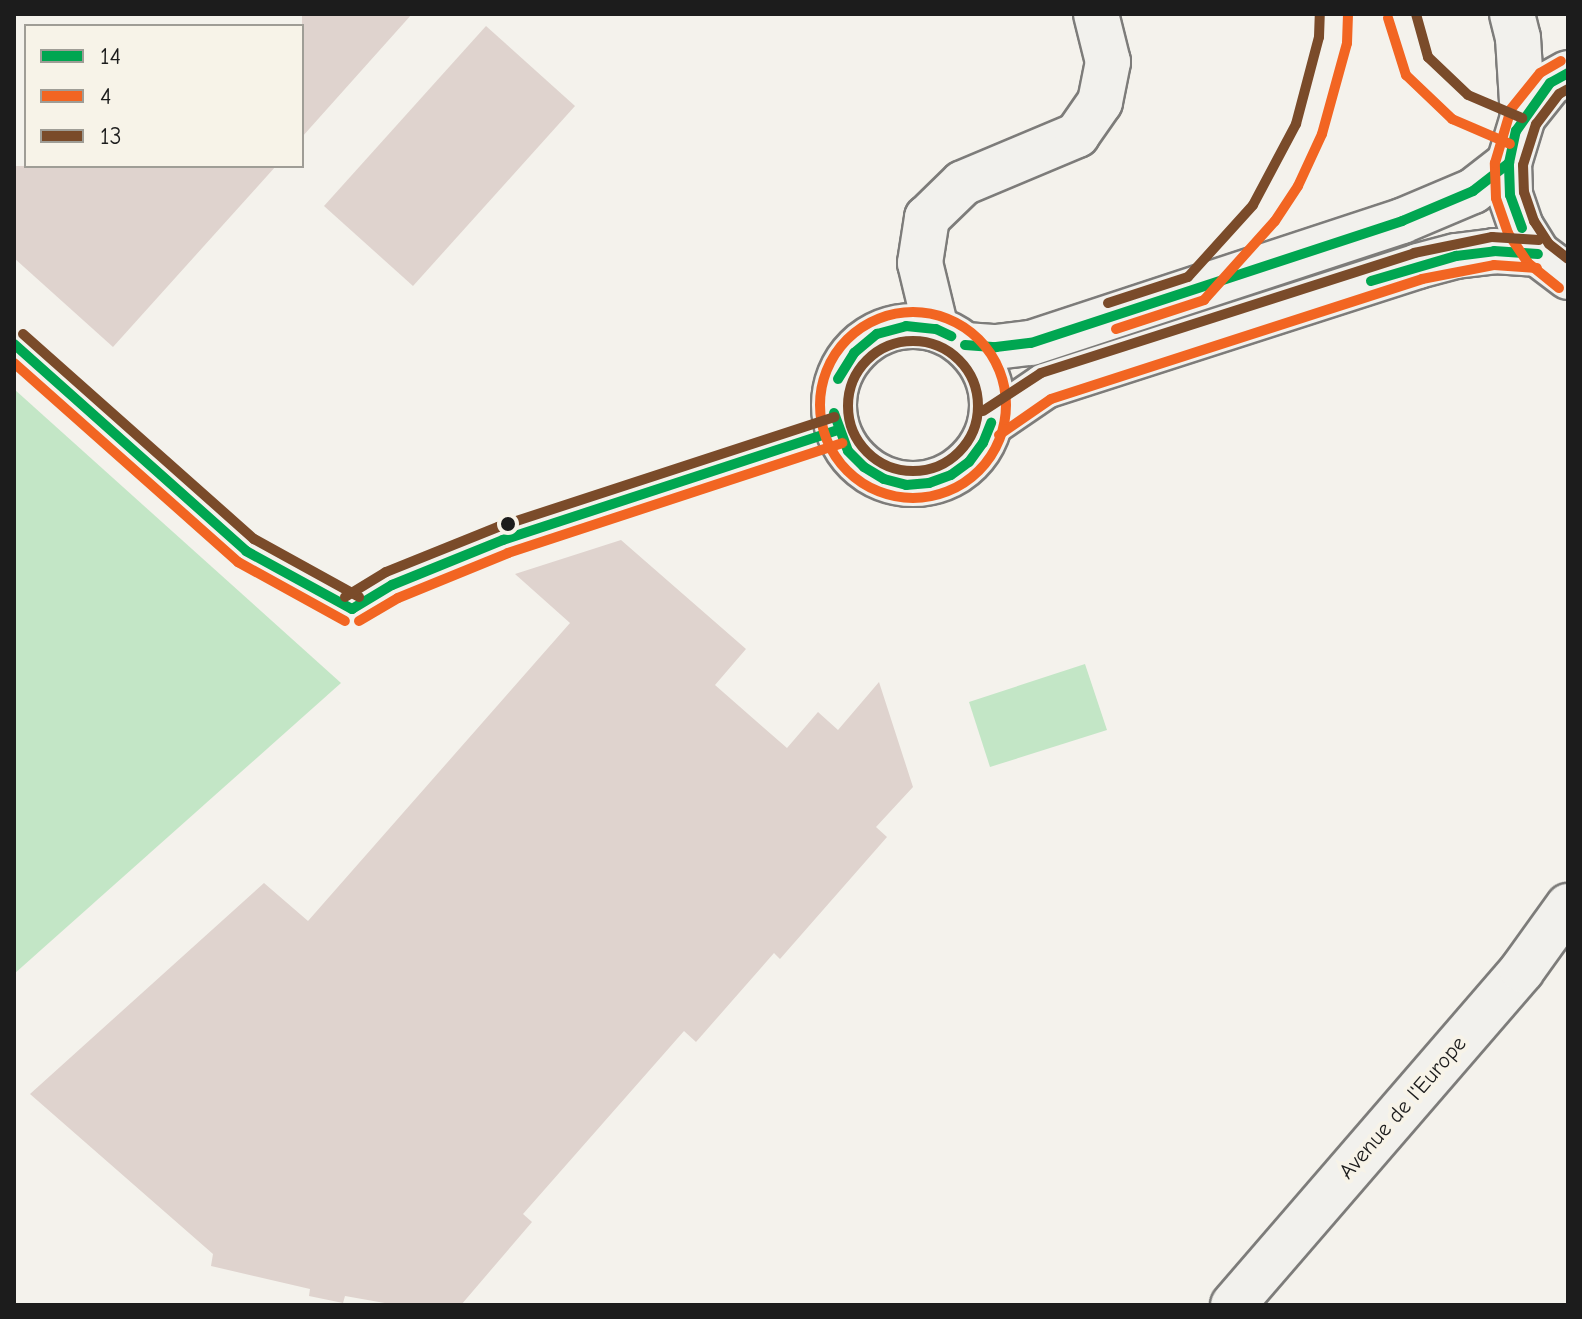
<!DOCTYPE html>
<style>
body{margin:0}
#map{position:relative;width:1582px;height:1319px;overflow:hidden;background:#f4f2ec;font-family:"Comic Neue",sans-serif}
div>[style]{position:absolute}
.green>*{inset:0;background:#c3e6c6}
.building>*{inset:0;background:#dfd3ce}
.roads{filter:drop-shadow(2px 0 #7d7c7a) drop-shadow(-2px 0 #7d7c7a) drop-shadow(0 2px #7d7c7a) drop-shadow(0 -2px #7d7c7a)}
.tertiary>*{height:44px;margin:-22px;padding:0 22px;transform-origin:22px;border-radius:22px;background:#f2f1ed}
.tertiary>.ring{margin:-22px;padding:0;box-sizing:content-box;background:none;border:44px solid #f2f1ed;border-radius:50%}
.secondary>*{height:44px;margin:-22px;padding:0 22px;transform-origin:22px;border-radius:22px;background:#f2f1ed}
.bus-1>*{height:10px;margin:-5px;padding:0 5px;transform-origin:5px;border-radius:5px;background:#00a651}
.bus-2>*{height:10px;margin:-5px;padding:0 5px;transform-origin:5px;border-radius:5px;background:#f26522}
.bus-2>.ring{margin:-5px;padding:0;box-sizing:content-box;background:none;border:10px solid #f26522;border-radius:50%}
.bus-3>*{height:10px;margin:-5px;padding:0 5px;transform-origin:5px;border-radius:5px;background:#7a4b2a}
.bus-3>.ring{margin:-5px;padding:0;box-sizing:content-box;background:none;border:10px solid #7a4b2a;border-radius:50%}
.dots>*{width:22px;height:22px;translate:-50% -50%;box-sizing:border-box;border:4px solid #f7f3e8;border-radius:50%}
span{translate:-50% -50%;white-space:nowrap;text-align:center;line-height:1.15;-webkit-text-stroke:8px #f7f3e8;paint-order:stroke}
.street-label{font-size:22px;color:#1c1c1c}
.frame{position:absolute;inset:0;border:16px solid #1c1c1c;pointer-events:none}
.legend{position:absolute;left:24px;top:24px;width:280px;height:144px;box-sizing:border-box;background:#f7f3e8;border:2px solid #9f9d96;margin:0;padding:10px 14px;list-style:none;font-size:24px;color:#1c1c1c}
.legend li{display:flex;align-items:center;gap:16px;height:40px}
.legend b{width:40px;border:2px solid #9f9d96}
</style>
<div id="map">
<div class="green">
<i style="clip-path:polygon(14px 389px,341px 683px,14px 974px)"></i>
<i style="clip-path:polygon(1085px 664px,1107px 730px,990px 767px,969px 702px)"></i>
</div>
<div class="building">
<i style="clip-path:polygon(302px 14px,412px 14px,302px 137px)"></i>
<i style="clip-path:polygon(486px 26px,575px 106px,413px 286px,324px 206px)"></i>
<i style="clip-path:polygon(14px 166px,276px 166px,113px 347px,14px 258px)"></i>
<i style="clip-path:polygon(621px 540px,746px 649px,715px 685px,787px 748px,818px 712px,838px 730px,879px 682px,913px 787px,876px 827px,887px 837px,780px 959px,774px 953px,696px 1042px,684px 1031px,523px 1214px,532px 1222px,461px 1305px,396px 1305px,345px 1296px,343px 1303px,309px 1296px,310px 1289px,211px 1266px,213px 1254px,30px 1094px,264px 883px,308px 921px,570px 623px,515px 574px)"></i>
</div>
<div class="roads">
<div class="tertiary">
<i class="ring" style="left:834px;top:326px;width:114px;height:114px"></i>
<i style="left:936px;top:329px;width:68px;rotate:-103.6deg"></i>
<i style="left:920px;top:263px;width:46px;rotate:-81.2deg"></i>
<i style="left:927px;top:218px;width:50px;rotate:-44.2deg"></i>
<i style="left:963px;top:183px;width:124px;rotate:-22.8deg"></i>
<i style="left:1077px;top:135px;width:40px;rotate:-55.1deg"></i>
<i style="left:1100px;top:102px;width:41px;rotate:-78.7deg"></i>
<i style="left:1108px;top:62px;width:49px;rotate:-104deg"></i>
<i style="left:965px;top:345px;width:31px;rotate:4deg"></i>
<i style="left:996px;top:347px;width:35px;rotate:-7deg"></i>
<i style="left:1031px;top:343px;width:391px;rotate:-18.2deg"></i>
<i style="left:1402px;top:221px;width:77px;rotate:-22.9deg"></i>
<i style="left:1473px;top:191px;width:46px;rotate:-37.9deg"></i>
<i style="left:991px;top:423px;width:65px;rotate:-34.4deg"></i>
<i style="left:1045px;top:386px;width:392px;rotate:-17.8deg"></i>
<i style="left:1418px;top:266px;width:39px;rotate:-15deg"></i>
<i style="left:1456px;top:256px;width:38px;rotate:-7deg"></i>
<i style="left:1494px;top:251px;width:44px;rotate:3.9deg"></i>
<i style="left:1233px;top:1305px;width:442px;rotate:-49.2deg"></i>
<i style="left:1522px;top:970px;width:79px;rotate:-54.3deg"></i>
</div>
<div class="secondary">
<i style="left:1512px;top:14px;width:25px;rotate:76deg"></i>
<i style="left:1518px;top:38px;width:79px;rotate:86.4deg"></i>
<i style="left:1568px;top:73px;width:21px;rotate:151deg"></i>
<i style="left:1550px;top:83px;width:43px;rotate:128.5deg"></i>
<i style="left:1523px;top:117px;width:48px;rotate:106.9deg"></i>
<i style="left:1509px;top:163px;width:32px;rotate:88deg"></i>
<i style="left:1510px;top:195px;width:34px;rotate:71deg"></i>
<i style="left:1521px;top:227px;width:32px;rotate:58deg"></i>
<i style="left:1538px;top:254px;width:38px;rotate:37deg"></i>
</div>
</div>
<div class="bus-1">
<i style="left:1522px;top:228px;width:35px;rotate:-110deg"></i>
<i style="left:1510px;top:195px;width:32px;rotate:-92deg"></i>
<i style="left:1509px;top:163px;width:33px;rotate:-78deg"></i>
<i style="left:1516px;top:131px;width:59px;rotate:-54.7deg"></i>
<i style="left:1550px;top:83px;width:21px;rotate:-29deg"></i>
<i style="left:1371px;top:281px;width:89px;rotate:-16.4deg"></i>
<i style="left:1456px;top:256px;width:38px;rotate:-7deg"></i>
<i style="left:1494px;top:251px;width:44px;rotate:3.9deg"></i>
<i style="left:14px;top:344px;width:311px;rotate:41.7deg"></i>
<i style="left:246px;top:551px;width:121px;rotate:28.7deg"></i>
<i style="left:965px;top:345px;width:31px;rotate:4deg"></i>
<i style="left:996px;top:347px;width:35px;rotate:-7deg"></i>
<i style="left:1031px;top:343px;width:391px;rotate:-18.2deg"></i>
<i style="left:1402px;top:221px;width:77px;rotate:-22.9deg"></i>
<i style="left:1473px;top:191px;width:46px;rotate:-37.9deg"></i>
<i style="left:838px;top:379px;width:31px;rotate:-58deg"></i>
<i style="left:854px;top:353px;width:30px;rotate:-40deg"></i>
<i style="left:877px;top:334px;width:30px;rotate:-15deg"></i>
<i style="left:906px;top:326px;width:30px;rotate:6deg"></i>
<i style="left:936px;top:329px;width:17px;rotate:25deg"></i>
<i style="left:834px;top:413px;width:40px;rotate:69.8deg"></i>
<i style="left:848px;top:451px;width:23px;rotate:45deg"></i>
<i style="left:864px;top:467px;width:23px;rotate:31deg"></i>
<i style="left:884px;top:479px;width:23px;rotate:15deg"></i>
<i style="left:906px;top:485px;width:23px;rotate:-5deg"></i>
<i style="left:929px;top:483px;width:23px;rotate:-20deg"></i>
<i style="left:951px;top:475px;width:22px;rotate:-36deg"></i>
<i style="left:969px;top:462px;width:24px;rotate:-54deg"></i>
<i style="left:983px;top:443px;width:22px;rotate:-68deg"></i>
<i style="left:352px;top:609px;width:47px;rotate:-31deg"></i>
<i style="left:392px;top:585px;width:120px;rotate:-22.1deg"></i>
<i style="left:503px;top:540px;width:353px;rotate:-18.2deg"></i>
</div>
<div class="bus-2">
<i style="left:1388px;top:18px;width:60px;rotate:72.5deg"></i>
<i style="left:1406px;top:75px;width:64px;rotate:43.7deg"></i>
<i style="left:1452px;top:119px;width:63px;rotate:23.3deg"></i>
<i style="left:1559px;top:288px;width:40px;rotate:-141deg"></i>
<i style="left:1528px;top:263px;width:36px;rotate:-124deg"></i>
<i style="left:1508px;top:233px;width:37px;rotate:-109deg"></i>
<i style="left:1496px;top:198px;width:35px;rotate:-92deg"></i>
<i style="left:1495px;top:163px;width:56px;rotate:-73.5deg"></i>
<i style="left:1511px;top:109px;width:46px;rotate:-51.1deg"></i>
<i style="left:1540px;top:73px;width:24px;rotate:-30deg"></i>
<i class="ring" style="left:820px;top:312px;width:176px;height:176px"></i>
<i style="left:1116px;top:329px;width:93px;rotate:-18.2deg"></i>
<i style="left:1204px;top:300px;width:106px;rotate:-48.1deg"></i>
<i style="left:1275px;top:221px;width:42px;rotate:-56.7deg"></i>
<i style="left:1298px;top:186px;width:57px;rotate:-65.2deg"></i>
<i style="left:1322px;top:134px;width:94px;rotate:-74.6deg"></i>
<i style="left:1347px;top:43px;width:28px;rotate:-88deg"></i>
<i style="left:14px;top:363px;width:300px;rotate:41.6deg"></i>
<i style="left:238px;top:562px;width:122px;rotate:28.9deg"></i>
<i style="left:999px;top:435px;width:63px;rotate:-34.7deg"></i>
<i style="left:1051px;top:399px;width:390px;rotate:-17.9deg"></i>
<i style="left:1422px;top:279px;width:73px;rotate:-11deg"></i>
<i style="left:1494px;top:265px;width:43px;rotate:4deg"></i>
<i style="left:359px;top:621px;width:45px;rotate:-30.5deg"></i>
<i style="left:398px;top:598px;width:119px;rotate:-22.2deg"></i>
<i style="left:508px;top:553px;width:352px;rotate:-18.2deg"></i>
</div>
<div class="bus-3">
<i style="left:1416px;top:14px;width:45px;rotate:74.4deg"></i>
<i style="left:1428px;top:57px;width:55px;rotate:43.5deg"></i>
<i style="left:1468px;top:95px;width:59px;rotate:23.1deg"></i>
<i style="left:1568px;top:89px;width:10px;rotate:151deg"></i>
<i style="left:1559px;top:94px;width:38px;rotate:127deg"></i>
<i style="left:1536px;top:124px;width:43px;rotate:107.6deg"></i>
<i style="left:1523px;top:165px;width:27px;rotate:88deg"></i>
<i style="left:1524px;top:192px;width:31px;rotate:71deg"></i>
<i style="left:1534px;top:221px;width:27px;rotate:57deg"></i>
<i style="left:1549px;top:244px;width:24px;rotate:38deg"></i>
<i style="left:1108px;top:303px;width:84px;rotate:-18deg"></i>
<i style="left:1188px;top:277px;width:97px;rotate:-47.9deg"></i>
<i style="left:1253px;top:205px;width:92px;rotate:-62deg"></i>
<i style="left:1296px;top:124px;width:90px;rotate:-75.2deg"></i>
<i style="left:1319px;top:37px;width:23px;rotate:-88deg"></i>
<i style="left:23px;top:334px;width:309px;rotate:41.6deg"></i>
<i style="left:254px;top:539px;width:120px;rotate:28.9deg"></i>
<i class="ring" style="left:848px;top:341px;width:120px;height:120px"></i>
<i style="left:983px;top:411px;width:69px;rotate:-33.2deg"></i>
<i style="left:1041px;top:373px;width:392px;rotate:-17.8deg"></i>
<i style="left:1414px;top:253px;width:80px;rotate:-11.6deg"></i>
<i style="left:1492px;top:237px;width:47px;rotate:3.7deg"></i>
<i style="left:345px;top:597px;width:48px;rotate:-31.4deg"></i>
<i style="left:386px;top:572px;width:121px;rotate:-21.9deg"></i>
<i style="left:498px;top:527px;width:354px;rotate:-18.1deg"></i>
</div>
<div class="dots">
<i style="left:508px;top:524px;background:#1c1c1c"></i>
</div>
<div class="street-label">
<span style="left:1403px;top:1108px;rotate:-49deg">Avenue de l'Europe</span>
</div>
<div class="frame"></div>
<ul class="legend">
<li><b style="height:10px;background:#00a651"></b>14</li>
<li><b style="height:10px;background:#f26522"></b>4</li>
<li><b style="height:10px;background:#7a4b2a"></b>13</li>
</ul>
</div>
